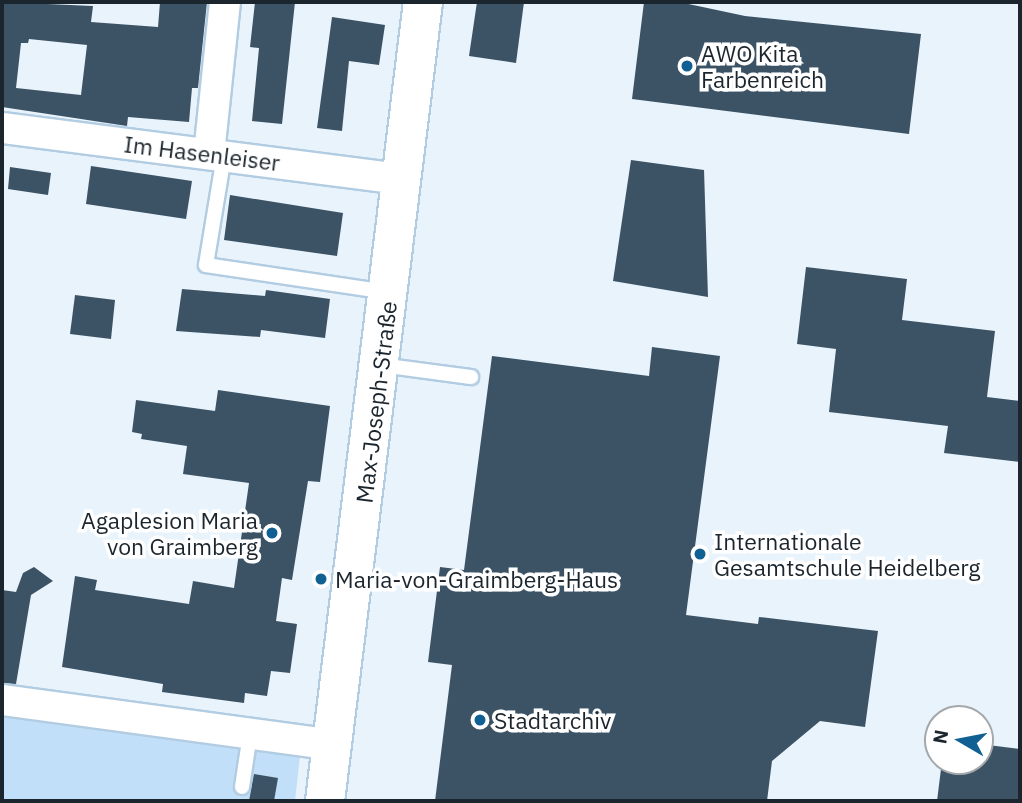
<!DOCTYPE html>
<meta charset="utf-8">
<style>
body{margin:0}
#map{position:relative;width:1022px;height:803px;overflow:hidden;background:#e8f3fc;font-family:"IBM Plex Sans",sans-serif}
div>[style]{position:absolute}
.green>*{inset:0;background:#c1dff9}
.building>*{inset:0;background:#3c5366}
.roads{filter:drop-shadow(2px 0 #b2cce2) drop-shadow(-2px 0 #b2cce2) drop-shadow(0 2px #b2cce2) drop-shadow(0 -2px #b2cce2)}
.lane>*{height:14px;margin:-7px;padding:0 7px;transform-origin:7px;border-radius:7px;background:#fff}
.street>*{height:30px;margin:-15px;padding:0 15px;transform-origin:15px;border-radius:15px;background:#fff}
.secondary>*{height:38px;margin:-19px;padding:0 19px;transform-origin:19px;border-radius:19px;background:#fff}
.dots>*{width:19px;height:19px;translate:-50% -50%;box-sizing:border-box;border:4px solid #fff;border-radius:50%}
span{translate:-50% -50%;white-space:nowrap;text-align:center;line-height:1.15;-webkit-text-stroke:7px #fff;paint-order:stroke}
.poi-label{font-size:23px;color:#1b252d}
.left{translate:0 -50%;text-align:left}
.right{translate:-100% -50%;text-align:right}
.street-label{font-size:23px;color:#1b252d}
.frame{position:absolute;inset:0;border:4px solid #1b252d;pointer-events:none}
.north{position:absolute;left:924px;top:705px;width:70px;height:70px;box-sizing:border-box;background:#fff;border:2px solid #a4a8ab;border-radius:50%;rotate:280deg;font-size:19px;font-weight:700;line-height:28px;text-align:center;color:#1b252d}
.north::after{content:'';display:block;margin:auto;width:24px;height:32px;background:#116093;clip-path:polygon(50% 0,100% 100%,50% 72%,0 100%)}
</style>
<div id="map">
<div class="green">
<i style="clip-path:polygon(2px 714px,300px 756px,295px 801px,2px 801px)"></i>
</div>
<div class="building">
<i style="clip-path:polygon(evenodd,2px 2px,93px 6px,91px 22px,158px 27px,160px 2px,207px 2px,198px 88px,192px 88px,189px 122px,128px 117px,127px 126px,2px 107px,2px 2px,29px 39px,87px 45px,81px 95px,16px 88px,21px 43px,28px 43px,29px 39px)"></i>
<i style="clip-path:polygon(255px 2px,295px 2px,282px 124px,252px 121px,259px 48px,250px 47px)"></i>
<i style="clip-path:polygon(477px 2px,524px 2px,516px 63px,469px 56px)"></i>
<i style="clip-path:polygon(644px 2px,679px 2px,745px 16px,921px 34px,909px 134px,632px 99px)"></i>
<i style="clip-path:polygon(332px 17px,385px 25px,379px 65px,349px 61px,342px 131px,317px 128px)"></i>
<i style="clip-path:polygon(631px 160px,704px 170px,708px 297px,613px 281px)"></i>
<i style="clip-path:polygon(91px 166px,192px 181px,186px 219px,86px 204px)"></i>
<i style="clip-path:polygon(10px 167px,51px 173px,48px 195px,8px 189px)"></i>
<i style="clip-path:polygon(230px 195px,343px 213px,337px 256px,224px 240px)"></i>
<i style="clip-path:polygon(806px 267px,907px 279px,902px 320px,995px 331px,987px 397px,1020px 401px,1020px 462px,944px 453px,948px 426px,829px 412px,836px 349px,797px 344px)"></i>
<i style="clip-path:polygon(182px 289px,265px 296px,266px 290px,330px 299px,325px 338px,261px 330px,260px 337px,176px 331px)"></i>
<i style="clip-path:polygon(75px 295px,115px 300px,111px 339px,70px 334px)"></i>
<i style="clip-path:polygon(652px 347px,720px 356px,686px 615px,758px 624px,759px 617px,878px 631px,865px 727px,820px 721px,772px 761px,767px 801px,435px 801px,452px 665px,428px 662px,440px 567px,464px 570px,492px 356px,649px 376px)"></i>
<i style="clip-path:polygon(218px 390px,330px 406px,320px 482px,308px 481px,292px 580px,282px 578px,276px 621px,297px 624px,290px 673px,271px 671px,267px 696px,245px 693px,244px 703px,162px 692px,163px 684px,62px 667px,75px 576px,97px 580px,95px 590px,189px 604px,193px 581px,234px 588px,249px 483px,183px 474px,187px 446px,141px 439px,142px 434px,132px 432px,136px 400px,215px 411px)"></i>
<i style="clip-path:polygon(34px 567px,53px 581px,31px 595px,16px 684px,2px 683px,2px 590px,16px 592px,23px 573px)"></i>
<i style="clip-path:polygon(980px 744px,1020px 749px,1020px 801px,937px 801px,942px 761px,980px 761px)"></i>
<i style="clip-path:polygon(254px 774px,278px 778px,274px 801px,249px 801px)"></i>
</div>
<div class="roads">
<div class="lane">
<i style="left:224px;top:156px;width:110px;rotate:99.4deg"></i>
<i style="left:206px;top:265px;width:182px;rotate:8.5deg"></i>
<i style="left:381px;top:365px;width:91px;rotate:7.6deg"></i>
<i style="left:242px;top:787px;width:54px;rotate:-81.4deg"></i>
</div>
<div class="street">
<i style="left:2px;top:128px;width:403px;rotate:7.3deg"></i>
<i style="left:209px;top:154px;width:153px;rotate:-84deg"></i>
<i style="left:2px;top:700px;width:334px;rotate:7.7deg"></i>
</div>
<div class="secondary">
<i style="left:325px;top:801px;width:805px;rotate:-83.01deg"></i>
</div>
</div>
<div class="dots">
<i style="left:687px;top:66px;background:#116093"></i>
<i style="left:272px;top:533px;background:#116093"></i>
<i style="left:700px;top:554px;background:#116093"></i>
<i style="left:321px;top:579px;background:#116093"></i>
<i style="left:480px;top:720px;background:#116093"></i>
</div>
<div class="poi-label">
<span class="left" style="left:701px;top:66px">AWO Kita<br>Farbenreich</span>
<span class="right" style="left:258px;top:533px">Agaplesion Maria<br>von Graimberg</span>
<span class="left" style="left:714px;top:554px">Internationale<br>Gesamtschule Heidelberg</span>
<span class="left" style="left:335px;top:579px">Maria-von-Graimberg-Haus</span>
<span class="left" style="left:494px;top:720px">Stadtarchiv</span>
</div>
<div class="street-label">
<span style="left:202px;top:153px;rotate:7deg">Im Hasenleiser</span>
<span style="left:376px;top:402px;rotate:-83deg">Max-Joseph-Straße</span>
</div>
<div class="frame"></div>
<div class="north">N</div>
</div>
